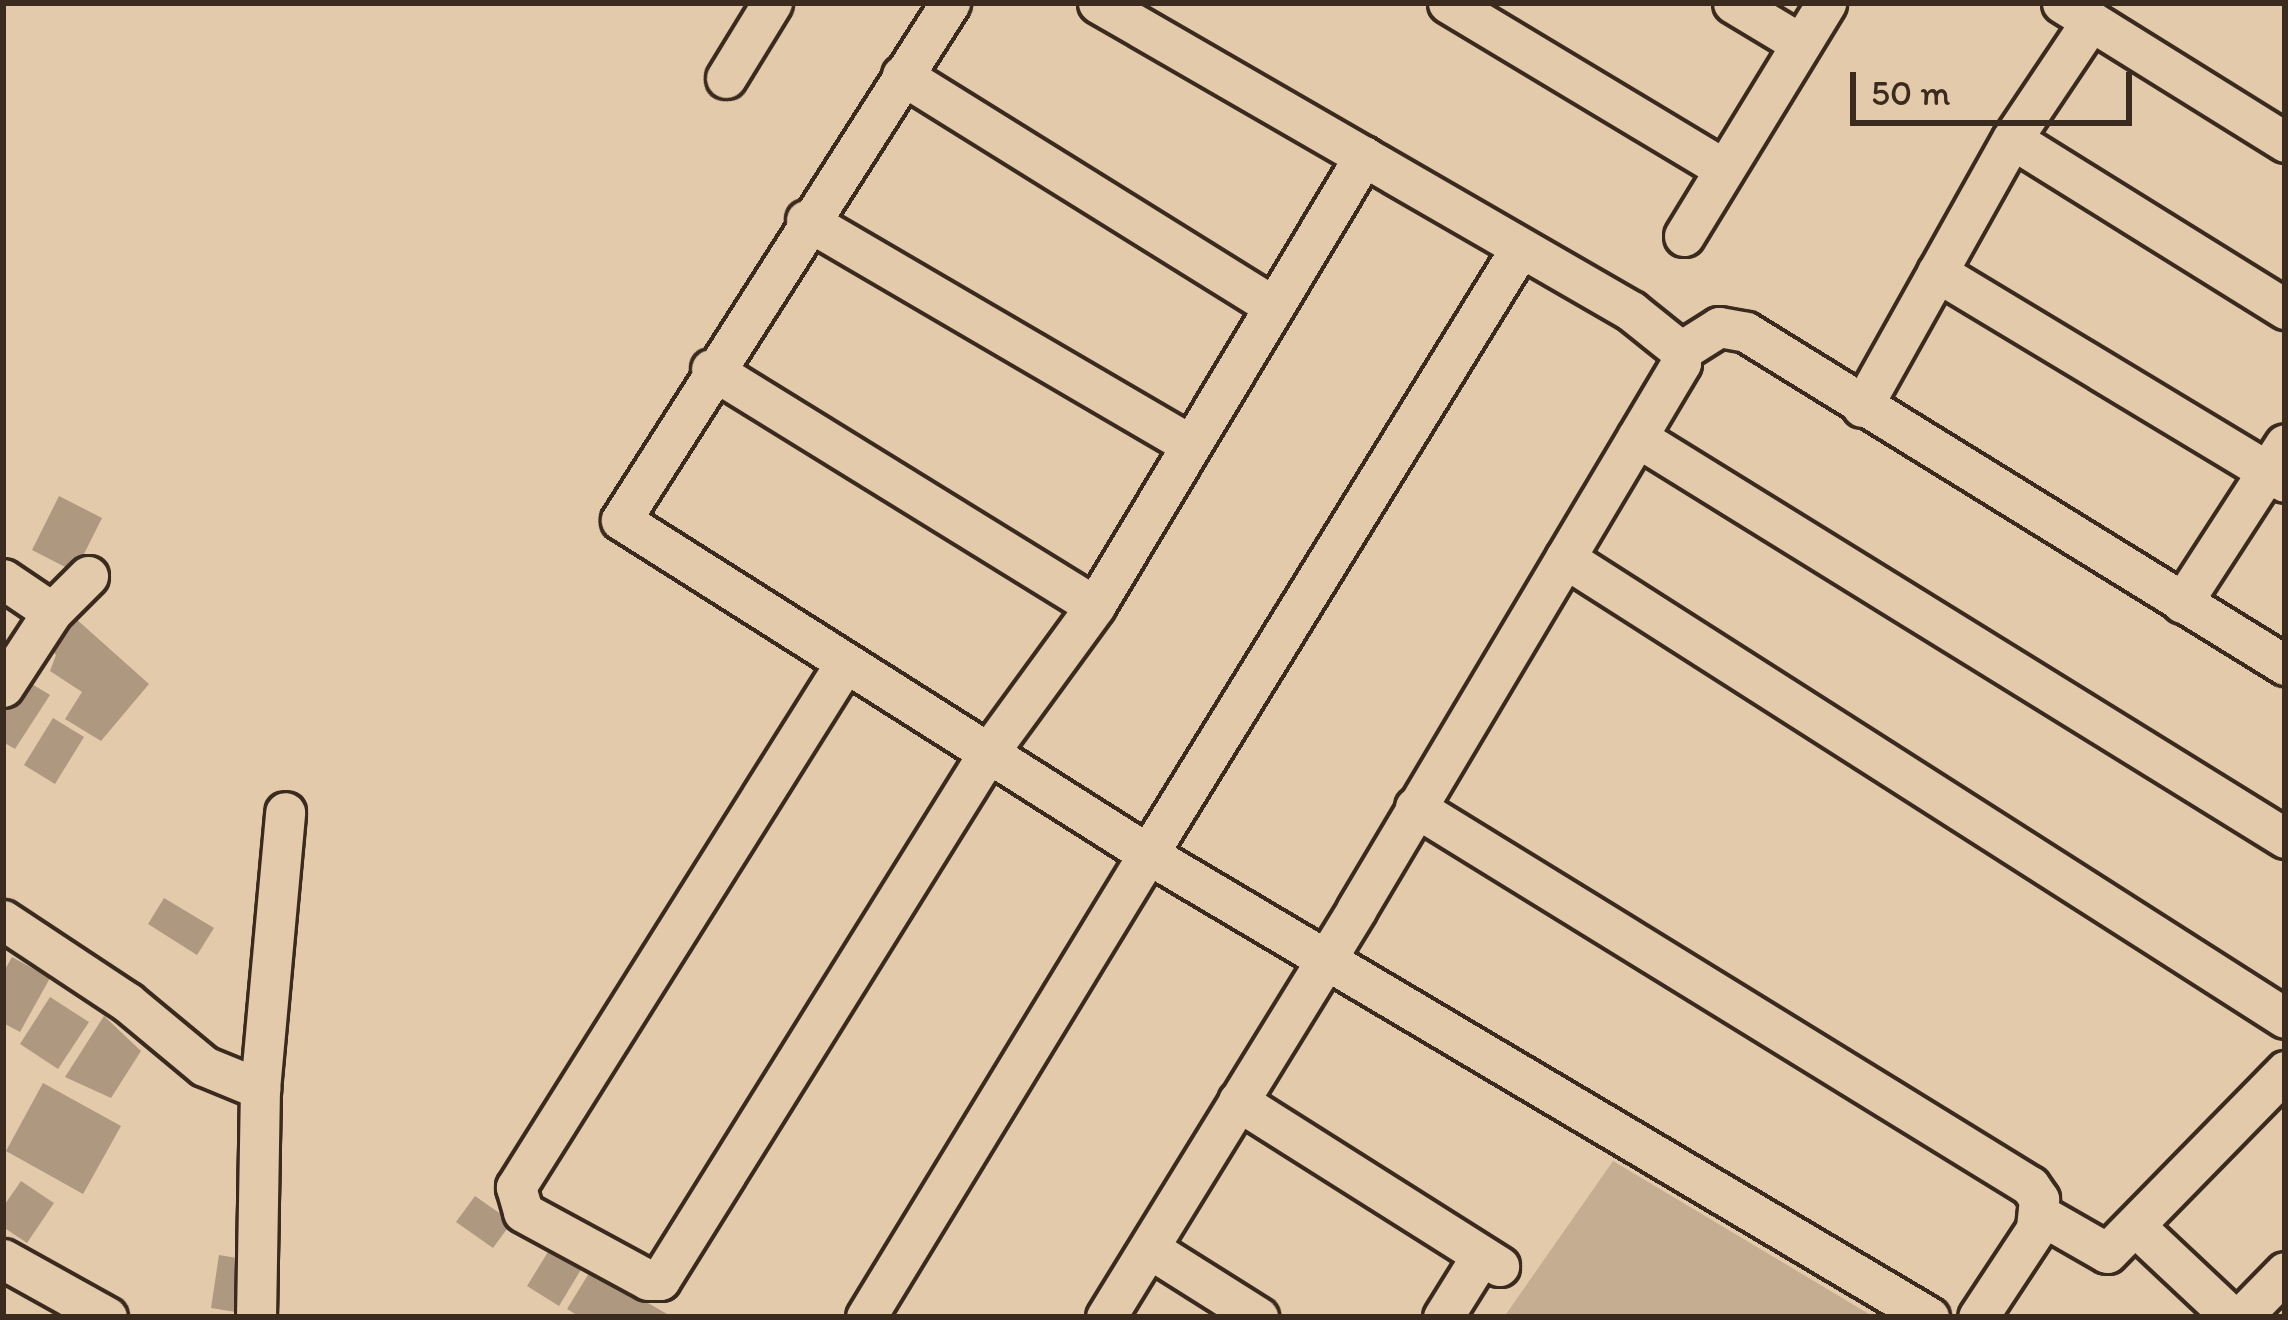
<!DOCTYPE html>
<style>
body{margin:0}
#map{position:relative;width:2288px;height:1320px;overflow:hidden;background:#e2caab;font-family:Itim,sans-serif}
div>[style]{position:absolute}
.green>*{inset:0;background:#c4ad91}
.building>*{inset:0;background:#af9880}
.roads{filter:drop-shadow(3px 0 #3b2a1e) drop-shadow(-3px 0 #3b2a1e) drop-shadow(0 3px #3b2a1e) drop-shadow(0 -3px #3b2a1e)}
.street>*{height:39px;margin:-19.5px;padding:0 19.5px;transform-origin:19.5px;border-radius:19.5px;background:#e2caab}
span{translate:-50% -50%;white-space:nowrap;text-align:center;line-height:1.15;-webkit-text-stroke:12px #e2caab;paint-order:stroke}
.frame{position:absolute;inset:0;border:6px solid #3b2a1e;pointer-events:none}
.scale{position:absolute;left:1850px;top:72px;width:282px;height:54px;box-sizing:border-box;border:6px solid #3b2a1e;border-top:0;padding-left:15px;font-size:36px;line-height:42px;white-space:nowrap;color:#3b2a1e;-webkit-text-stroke:9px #e2caab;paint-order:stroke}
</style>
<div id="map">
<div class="green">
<i style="clip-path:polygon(1613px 1161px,1874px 1317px,1504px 1317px)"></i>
</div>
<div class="building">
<i style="clip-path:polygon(59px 496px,102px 518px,75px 572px,32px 550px)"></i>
<i style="clip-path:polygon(75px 618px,149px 684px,101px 741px,65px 719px,82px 692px,50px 671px,56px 655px,47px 644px)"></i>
<i style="clip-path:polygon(22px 678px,50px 695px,15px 749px,3px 742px,3px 709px)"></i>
<i style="clip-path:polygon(53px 718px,84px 737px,55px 784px,24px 765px)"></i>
<i style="clip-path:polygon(164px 898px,214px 928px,197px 955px,148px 924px)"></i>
<i style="clip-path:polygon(12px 957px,50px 978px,20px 1032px,3px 1023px,3px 973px)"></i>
<i style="clip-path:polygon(50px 997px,89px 1022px,58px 1069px,20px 1044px)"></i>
<i style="clip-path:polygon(104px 1016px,141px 1051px,111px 1098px,65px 1077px)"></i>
<i style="clip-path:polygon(43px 1083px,121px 1126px,83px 1194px,6px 1151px)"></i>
<i style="clip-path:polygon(21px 1181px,54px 1203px,27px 1243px,3px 1227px,3px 1207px)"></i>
<i style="clip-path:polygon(475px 1196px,512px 1222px,493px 1248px,456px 1222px)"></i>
<i style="clip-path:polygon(556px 1239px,588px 1258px,559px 1306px,527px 1286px)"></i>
<i style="clip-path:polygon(219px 1255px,255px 1261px,248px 1314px,211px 1308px)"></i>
<i style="clip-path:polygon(591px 1270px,667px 1314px,665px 1317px,580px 1317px,567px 1309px)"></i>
</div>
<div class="roads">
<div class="street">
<i style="left:1098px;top:3px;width:616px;rotate:30.02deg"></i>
<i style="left:1631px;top:311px;width:64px;rotate:38.7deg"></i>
<i style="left:1448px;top:3px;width:322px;rotate:31deg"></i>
<i style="left:1733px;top:3px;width:79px;rotate:31.1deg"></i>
<i style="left:2062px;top:3px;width:263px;rotate:31.9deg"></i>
<i style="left:902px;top:75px;width:438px;rotate:31.9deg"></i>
<i style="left:726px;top:78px;width:88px;rotate:-58.5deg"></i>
<i style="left:2012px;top:139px;width:322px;rotate:31.9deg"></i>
<i style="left:806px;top:220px;width:441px;rotate:30.3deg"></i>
<i style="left:1684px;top:236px;width:273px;rotate:-58.6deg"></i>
<i style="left:1519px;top:250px;width:709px;rotate:121.56deg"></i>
<i style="left:1148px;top:854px;width:908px;rotate:30.66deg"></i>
<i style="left:1937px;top:272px;width:406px;rotate:31.1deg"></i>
<i style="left:711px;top:369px;width:451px;rotate:31.7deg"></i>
<i style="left:1862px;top:407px;width:307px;rotate:-60.8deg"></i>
<i style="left:2012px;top:139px;width:142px;rotate:-56.2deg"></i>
<i style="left:1637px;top:437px;width:762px;rotate:31.75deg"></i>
<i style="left:1565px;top:558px;width:854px;rotate:32.57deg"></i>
<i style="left:3px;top:579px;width:59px;rotate:34deg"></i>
<i style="left:2182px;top:603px;width:189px;rotate:-57.1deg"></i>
<i style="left:845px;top:663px;width:619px;rotate:122.12deg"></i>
<i style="left:516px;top:1187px;width:26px;rotate:74deg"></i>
<i style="left:523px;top:1212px;width:142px;rotate:28.5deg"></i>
<i style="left:648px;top:1280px;width:12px"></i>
<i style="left:660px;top:1280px;width:621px;rotate:-58.1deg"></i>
<i style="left:988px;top:753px;width:182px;rotate:-53.9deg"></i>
<i style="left:1095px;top:606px;width:524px;rotate:-59.13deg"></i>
<i style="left:3px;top:687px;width:90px;rotate:-56.8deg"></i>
<i style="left:52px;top:612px;width:51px;rotate:-45deg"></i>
<i style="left:1415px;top:807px;width:722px;rotate:31.64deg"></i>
<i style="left:2030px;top:1186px;width:16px;rotate:55deg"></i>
<i style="left:2039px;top:1199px;width:30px;rotate:96deg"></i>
<i style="left:2036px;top:1229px;width:105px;rotate:123.4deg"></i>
<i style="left:3px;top:920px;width:149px;rotate:33.5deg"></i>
<i style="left:127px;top:1002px;width:100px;rotate:39.7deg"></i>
<i style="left:204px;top:1066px;width:61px;rotate:22.3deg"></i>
<i style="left:1238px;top:1101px;width:309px;rotate:32.3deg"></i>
<i style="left:2039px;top:1214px;width:78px;rotate:29.8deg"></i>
<i style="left:2107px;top:1253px;width:255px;rotate:-45.6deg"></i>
<i style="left:2136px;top:1227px;width:132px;rotate:43.2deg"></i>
<i style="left:1150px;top:1249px;width:128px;rotate:32.2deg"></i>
<i style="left:3px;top:1259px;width:119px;rotate:29.1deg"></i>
<i style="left:256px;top:1317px;width:228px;rotate:-89deg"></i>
<i style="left:260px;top:1089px;width:278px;rotate:-84.8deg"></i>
<i style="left:866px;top:1317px;width:542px;rotate:-58.66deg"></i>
<i style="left:1148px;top:854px;width:624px;rotate:-147.63deg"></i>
<i style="left:621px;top:520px;width:613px;rotate:-57.53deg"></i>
<i style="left:1106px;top:1317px;width:478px;rotate:-58.4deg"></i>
<i style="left:1356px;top:910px;width:636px;rotate:-59.28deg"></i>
<i style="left:1681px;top:363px;width:12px;rotate:-90deg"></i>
<i style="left:1681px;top:351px;width:45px;rotate:-32.3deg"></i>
<i style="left:1719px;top:327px;width:27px;rotate:10deg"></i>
<i style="left:1746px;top:332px;width:634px;rotate:31.71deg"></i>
<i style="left:1443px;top:1317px;width:72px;rotate:-58.1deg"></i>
<i style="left:2241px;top:1317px;width:63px;rotate:-45.6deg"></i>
</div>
</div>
<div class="frame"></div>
<div class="scale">50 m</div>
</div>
